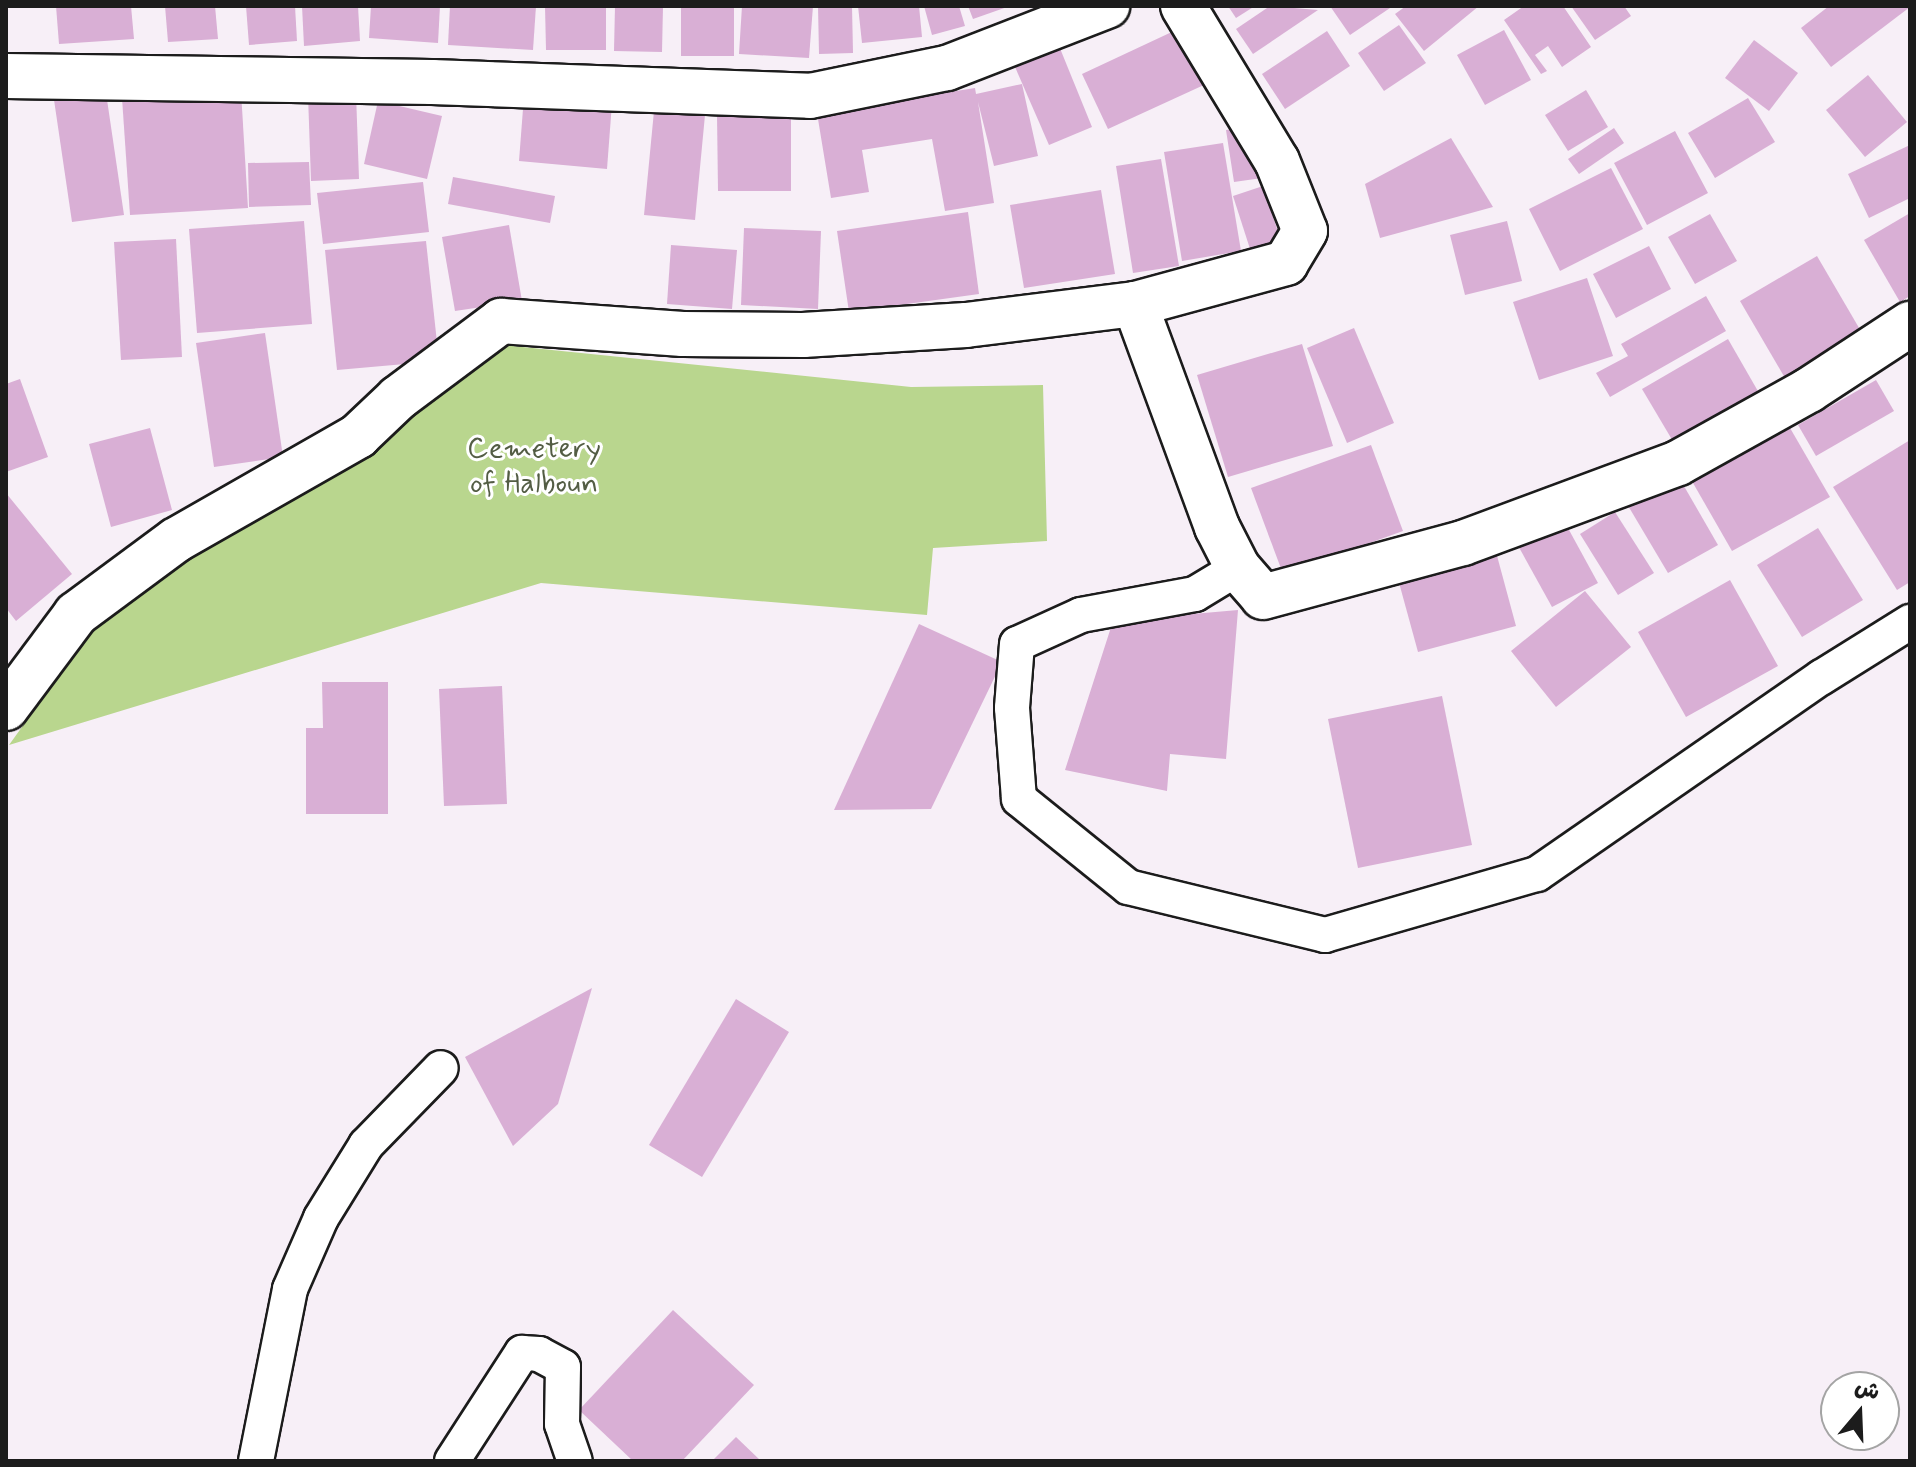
<!DOCTYPE html>
<meta charset="utf-8">
<style>
body{margin:0}
#map{position:relative;width:1916px;height:1467px;overflow:hidden;background:#f7eff7;font-family:Mynerve,"Playpen Sans Arabic",sans-serif}
div>[style]{position:absolute}
.green>*{inset:0;background:#b9d68e}
.building>*{inset:0;background:#d9afd5}
.roads{filter:drop-shadow(2px 0 #1c1c1c) drop-shadow(-2px 0 #1c1c1c) drop-shadow(0 2px #1c1c1c) drop-shadow(0 -2px #1c1c1c)}
.minor>*{height:34px;margin:-17px;padding:0 17px;transform-origin:17px;border-radius:17px;background:#fff}
.tertiary>*{height:44px;margin:-22px;padding:0 22px;transform-origin:22px;border-radius:22px;background:#fff}
span{translate:-50% -50%;white-space:nowrap;text-align:center;line-height:1.15;-webkit-text-stroke:6px #fff;paint-order:stroke}
.park-label{font-size:30px;color:#535d44}
.frame{position:absolute;inset:0;border:8px solid #1c1c1c;pointer-events:none}
.north{position:absolute;left:1820px;top:1371px;width:80px;height:80px;box-sizing:border-box;background:#fff;border:2px solid #a4a4a4;border-radius:50%;rotate:19deg;font-size:22px;font-weight:700;line-height:32px;text-align:center;color:#1c1c1c}
.north::after{content:'';display:block;margin:auto;width:28px;height:36px;background:#1c1c1c;clip-path:polygon(50% 0,100% 100%,50% 72%,0 100%)}
</style>
<div id="map">
<div class="green">
<i style="clip-path:polygon(504px 345px,911px 387px,1043px 385px,1047px 541px,933px 548px,927px 615px,541px 583px,9px 745px,104px 613px,233px 522px,392px 435px,400px 412px)"></i>
</div>
<div class="building">
<i style="clip-path:polygon(56px 6px,131px 6px,134px 39px,59px 44px)"></i>
<i style="clip-path:polygon(165px 6px,215px 6px,218px 39px,168px 42px)"></i>
<i style="clip-path:polygon(246px 6px,295px 6px,297px 41px,249px 45px)"></i>
<i style="clip-path:polygon(302px 6px,358px 6px,360px 41px,304px 46px)"></i>
<i style="clip-path:polygon(371px 6px,440px 6px,438px 43px,369px 38px)"></i>
<i style="clip-path:polygon(450px 6px,536px 6px,533px 50px,448px 45px)"></i>
<i style="clip-path:polygon(545px 6px,606px 6px,606px 50px,546px 50px)"></i>
<i style="clip-path:polygon(615px 6px,663px 6px,662px 52px,614px 51px)"></i>
<i style="clip-path:polygon(681px 6px,734px 6px,734px 56px,681px 56px)"></i>
<i style="clip-path:polygon(742px 6px,813px 6px,809px 58px,739px 54px)"></i>
<i style="clip-path:polygon(818px 6px,852px 6px,853px 53px,819px 54px)"></i>
<i style="clip-path:polygon(858px 6px,919px 6px,922px 37px,862px 43px)"></i>
<i style="clip-path:polygon(924px 6px,959px 6px,965px 26px,932px 35px)"></i>
<i style="clip-path:polygon(968px 6px,1010px 6px,973px 19px)"></i>
<i style="clip-path:polygon(1228px 6px,1255px 6px,1236px 18px)"></i>
<i style="clip-path:polygon(1270px 6px,1318px 10px,1253px 54px,1236px 29px)"></i>
<i style="clip-path:polygon(1330px 6px,1393px 6px,1350px 35px)"></i>
<i style="clip-path:polygon(1406px 6px,1479px 6px,1424px 51px,1395px 14px)"></i>
<i style="clip-path:polygon(1524px 6px,1563px 6px,1591px 47px,1562px 67px,1548px 46px,1535px 55px,1547px 71px,1541px 74px,1504px 20px)"></i>
<i style="clip-path:polygon(1571px 6px,1624px 6px,1631px 16px,1595px 40px)"></i>
<i style="clip-path:polygon(1829px 6px,1910px 6px,1910px 7px,1831px 67px,1801px 28px)"></i>
<i style="clip-path:polygon(1191px 23px,1217px 79px,1108px 129px,1082px 74px)"></i>
<i style="clip-path:polygon(1399px 25px,1426px 63px,1384px 91px,1358px 53px)"></i>
<i style="clip-path:polygon(1504px 30px,1531px 80px,1485px 105px,1457px 55px)"></i>
<i style="clip-path:polygon(1327px 31px,1350px 66px,1285px 109px,1262px 74px)"></i>
<i style="clip-path:polygon(1754px 40px,1798px 73px,1769px 111px,1725px 78px)"></i>
<i style="clip-path:polygon(1057px 41px,1092px 127px,1049px 145px,1012px 60px)"></i>
<i style="clip-path:polygon(1868px 75px,1907px 122px,1865px 157px,1826px 110px)"></i>
<i style="clip-path:polygon(1022px 84px,1038px 156px,994px 166px,978px 102px,994px 203px,945px 211px,932px 139px,862px 150px,869px 192px,831px 198px,817px 113px,975px 88px,976px 94px)"></i>
<i style="clip-path:polygon(105px 86px,124px 215px,72px 222px,53px 93px)"></i>
<i style="clip-path:polygon(1586px 90px,1608px 127px,1568px 151px,1545px 115px)"></i>
<i style="clip-path:polygon(241px 91px,248px 208px,130px 215px,122px 98px)"></i>
<i style="clip-path:polygon(356px 93px,359px 179px,311px 181px,308px 95px)"></i>
<i style="clip-path:polygon(524px 96px,612px 103px,607px 169px,519px 161px)"></i>
<i style="clip-path:polygon(1748px 98px,1775px 142px,1715px 178px,1688px 133px)"></i>
<i style="clip-path:polygon(378px 101px,442px 116px,427px 179px,364px 164px)"></i>
<i style="clip-path:polygon(654px 111px,705px 115px,695px 220px,644px 215px)"></i>
<i style="clip-path:polygon(717px 114px,791px 114px,791px 191px,718px 191px)"></i>
<i style="clip-path:polygon(1254px 126px,1262px 178px,1234px 182px,1226px 130px)"></i>
<i style="clip-path:polygon(1614px 128px,1624px 143px,1579px 174px,1568px 159px)"></i>
<i style="clip-path:polygon(1675px 131px,1708px 193px,1647px 225px,1614px 163px)"></i>
<i style="clip-path:polygon(1451px 138px,1493px 207px,1380px 238px,1365px 184px)"></i>
<i style="clip-path:polygon(1223px 143px,1241px 251px,1182px 261px,1164px 152px)"></i>
<i style="clip-path:polygon(1910px 145px,1910px 198px,1869px 218px,1848px 174px)"></i>
<i style="clip-path:polygon(1161px 159px,1179px 266px,1133px 273px,1116px 166px)"></i>
<i style="clip-path:polygon(309px 162px,311px 205px,249px 207px,248px 163px)"></i>
<i style="clip-path:polygon(1611px 168px,1643px 229px,1560px 271px,1529px 209px)"></i>
<i style="clip-path:polygon(453px 177px,555px 196px,550px 223px,448px 204px)"></i>
<i style="clip-path:polygon(423px 182px,429px 232px,323px 244px,317px 193px)"></i>
<i style="clip-path:polygon(1263px 186px,1281px 241px,1251px 252px,1233px 196px)"></i>
<i style="clip-path:polygon(1101px 190px,1115px 274px,1024px 288px,1010px 205px)"></i>
<i style="clip-path:polygon(968px 212px,979px 294px,849px 312px,837px 231px)"></i>
<i style="clip-path:polygon(1910px 213px,1910px 296px,1900px 302px,1864px 240px)"></i>
<i style="clip-path:polygon(1710px 214px,1737px 261px,1695px 284px,1668px 237px)"></i>
<i style="clip-path:polygon(304px 221px,312px 324px,197px 333px,189px 229px)"></i>
<i style="clip-path:polygon(1507px 221px,1522px 281px,1465px 295px,1450px 235px)"></i>
<i style="clip-path:polygon(509px 225px,522px 301px,455px 311px,442px 237px)"></i>
<i style="clip-path:polygon(744px 228px,821px 231px,818px 309px,741px 305px)"></i>
<i style="clip-path:polygon(176px 239px,182px 357px,121px 360px,114px 242px)"></i>
<i style="clip-path:polygon(426px 241px,439px 361px,337px 370px,325px 250px)"></i>
<i style="clip-path:polygon(671px 245px,737px 250px,732px 309px,667px 304px)"></i>
<i style="clip-path:polygon(1649px 246px,1671px 289px,1616px 318px,1593px 274px)"></i>
<i style="clip-path:polygon(1817px 256px,1862px 333px,1785px 378px,1740px 301px)"></i>
<i style="clip-path:polygon(1587px 278px,1613px 356px,1539px 380px,1513px 302px)"></i>
<i style="clip-path:polygon(1706px 296px,1726px 331px,1610px 397px,1596px 373px,1628px 356px,1621px 344px)"></i>
<i style="clip-path:polygon(1354px 328px,1394px 423px,1347px 443px,1307px 348px)"></i>
<i style="clip-path:polygon(265px 333px,283px 457px,214px 467px,196px 343px)"></i>
<i style="clip-path:polygon(1728px 339px,1759px 393px,1674px 443px,1642px 389px)"></i>
<i style="clip-path:polygon(1302px 344px,1333px 446px,1228px 477px,1197px 375px)"></i>
<i style="clip-path:polygon(20px 379px,48px 457px,6px 472px,6px 384px)"></i>
<i style="clip-path:polygon(1876px 380px,1894px 411px,1816px 456px,1798px 425px)"></i>
<i style="clip-path:polygon(1786px 421px,1830px 497px,1732px 551px,1689px 476px)"></i>
<i style="clip-path:polygon(150px 428px,172px 510px,111px 527px,89px 444px)"></i>
<i style="clip-path:polygon(1910px 440px,1910px 582px,1897px 590px,1833px 487px)"></i>
<i style="clip-path:polygon(1371px 445px,1403px 531px,1283px 574px,1251px 488px)"></i>
<i style="clip-path:polygon(1677px 474px,1718px 545px,1668px 573px,1627px 504px)"></i>
<i style="clip-path:polygon(6px 493px,72px 574px,16px 621px,6px 608px)"></i>
<i style="clip-path:polygon(1557px 508px,1598px 583px,1552px 607px,1511px 533px)"></i>
<i style="clip-path:polygon(1615px 512px,1654px 573px,1618px 595px,1580px 534px)"></i>
<i style="clip-path:polygon(1818px 528px,1863px 600px,1802px 637px,1757px 565px)"></i>
<i style="clip-path:polygon(1493px 541px,1516px 626px,1418px 652px,1395px 568px)"></i>
<i style="clip-path:polygon(1730px 580px,1778px 666px,1686px 717px,1638px 632px)"></i>
<i style="clip-path:polygon(1585px 591px,1631px 647px,1556px 707px,1511px 651px)"></i>
<i style="clip-path:polygon(1238px 610px,1226px 759px,1170px 754px,1167px 791px,1065px 770px,1113px 621px)"></i>
<i style="clip-path:polygon(919px 624px,1002px 662px,931px 809px,834px 810px)"></i>
<i style="clip-path:polygon(322px 682px,388px 682px,388px 814px,306px 814px,306px 728px,323px 728px)"></i>
<i style="clip-path:polygon(502px 686px,507px 804px,444px 806px,439px 689px)"></i>
<i style="clip-path:polygon(1442px 696px,1472px 845px,1358px 868px,1328px 719px)"></i>
<i style="clip-path:polygon(592px 988px,558px 1104px,513px 1146px,465px 1057px)"></i>
<i style="clip-path:polygon(736px 999px,789px 1032px,702px 1177px,649px 1145px)"></i>
<i style="clip-path:polygon(673px 1310px,754px 1385px,682px 1461px,633px 1461px,579px 1410px)"></i>
<i style="clip-path:polygon(736px 1437px,761px 1461px,712px 1461px)"></i>
</div>
<div class="roads">
<div class="minor">
<i style="left:1238px;top:568px;width:50px;rotate:148.8deg"></i>
<i style="left:1195px;top:594px;width:116px;rotate:169.6deg"></i>
<i style="left:1081px;top:615px;width:70px;rotate:155.6deg"></i>
<i style="left:1017px;top:644px;width:64px;rotate:94.5deg"></i>
<i style="left:1012px;top:708px;width:91px;rotate:85.6deg"></i>
<i style="left:1019px;top:799px;width:140px;rotate:38.9deg"></i>
<i style="left:1128px;top:887px;width:203px;rotate:13.7deg"></i>
<i style="left:1325px;top:935px;width:221px;rotate:-16.1deg"></i>
<i style="left:1537px;top:874px;width:346px;rotate:-34.7deg"></i>
<i style="left:1822px;top:677px;width:104px;rotate:-32deg"></i>
<i style="left:256px;top:1461px;width:175px;rotate:-78.8deg"></i>
<i style="left:290px;top:1289px;width:77px;rotate:-66.4deg"></i>
<i style="left:321px;top:1218px;width:86px;rotate:-58.3deg"></i>
<i style="left:366px;top:1145px;width:107px;rotate:-45.8deg"></i>
<i style="left:452px;top:1461px;width:129px;rotate:-57.1deg"></i>
<i style="left:522px;top:1353px;width:17px;rotate:3deg"></i>
<i style="left:539px;top:1354px;width:27px;rotate:28deg"></i>
<i style="left:563px;top:1367px;width:57px;rotate:91deg"></i>
<i style="left:562px;top:1424px;width:39px;rotate:71deg"></i>
</div>
<div class="tertiary">
<i style="left:1183px;top:6px;width:181px;rotate:58.8deg"></i>
<i style="left:1277px;top:161px;width:75px;rotate:68.2deg"></i>
<i style="left:1305px;top:231px;width:37px;rotate:121deg"></i>
<i style="left:1286px;top:263px;width:156px;rotate:164.8deg"></i>
<i style="left:1135px;top:304px;width:238px;rotate:69.8deg"></i>
<i style="left:1217px;top:527px;width:46px;rotate:62.9deg"></i>
<i style="left:1238px;top:568px;width:38px;rotate:49deg"></i>
<i style="left:1263px;top:597px;width:207px;rotate:-15.1deg"></i>
<i style="left:1463px;top:543px;width:229px;rotate:-20.4deg"></i>
<i style="left:1678px;top:463px;width:150px;rotate:-29.1deg"></i>
<i style="left:1809px;top:390px;width:121px;rotate:-33.2deg"></i>
<i style="left:6px;top:76px;width:426px;rotate:0.8deg"></i>
<i style="left:432px;top:82px;width:378px;rotate:2.1deg"></i>
<i style="left:810px;top:96px;width:140px;rotate:-11.6deg"></i>
<i style="left:947px;top:68px;width:172px;rotate:-21.2deg"></i>
<i style="left:6px;top:708px;width:117px;rotate:-53.3deg"></i>
<i style="left:76px;top:614px;width:124px;rotate:-36.5deg"></i>
<i style="left:176px;top:540px;width:210px;rotate:-29.7deg"></i>
<i style="left:358px;top:436px;width:55px;rotate:-43.5deg"></i>
<i style="left:398px;top:398px;width:129px;rotate:-36.8deg"></i>
<i style="left:501px;top:321px;width:182px;rotate:4.1deg"></i>
<i style="left:683px;top:334px;width:120px;rotate:0.5deg"></i>
<i style="left:803px;top:335px;width:163px;rotate:-3.5deg"></i>
<i style="left:966px;top:325px;width:170px;rotate:-7.1deg"></i>
</div>
</div>
<div class="park-label">
<span style="left:534px;top:466px">Cemetery<br>of Halboun</span>
</div>
<div class="frame"></div>
<div class="north">ش</div>
</div>
